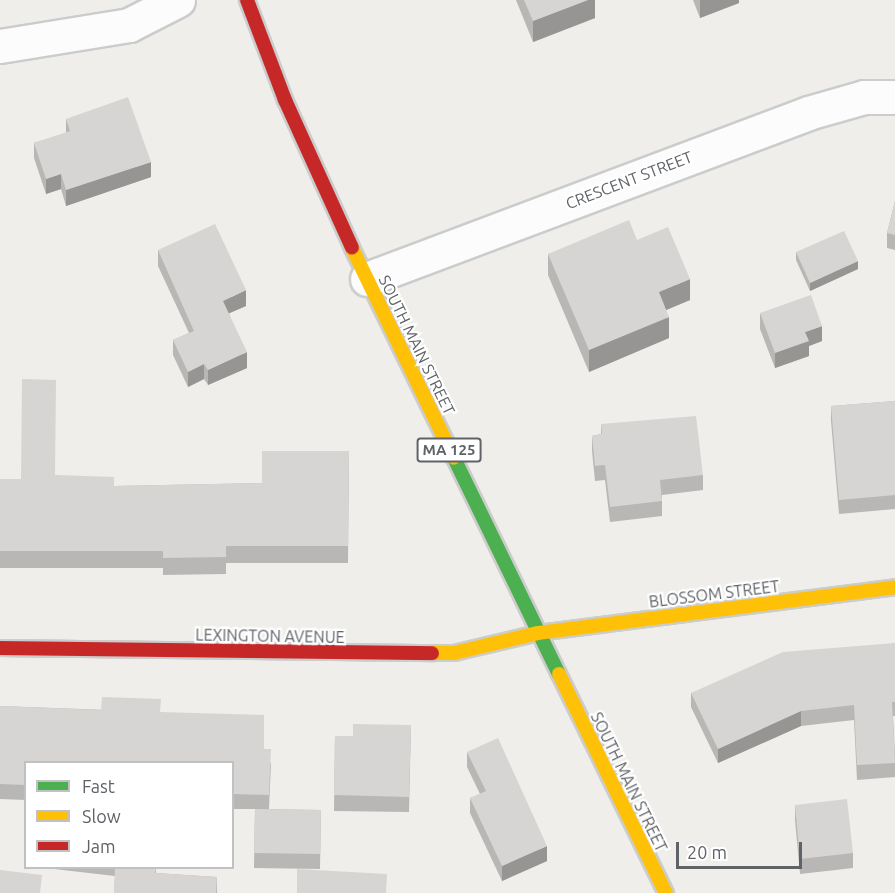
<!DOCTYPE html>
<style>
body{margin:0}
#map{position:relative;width:895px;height:893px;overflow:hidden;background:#efeeea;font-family:Ubuntu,sans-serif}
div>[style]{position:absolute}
.roads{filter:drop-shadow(2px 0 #cbcccc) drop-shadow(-2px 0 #cbcccc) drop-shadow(0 2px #cbcccc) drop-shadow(0 -2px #cbcccc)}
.street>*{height:33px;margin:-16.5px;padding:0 16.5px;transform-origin:16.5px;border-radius:16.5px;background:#fdfcfc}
.fast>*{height:14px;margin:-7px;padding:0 7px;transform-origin:7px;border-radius:7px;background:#4caf50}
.slow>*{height:14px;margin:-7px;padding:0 7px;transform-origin:7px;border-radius:7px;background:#ffc107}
.jam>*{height:14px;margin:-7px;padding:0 7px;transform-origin:7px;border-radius:7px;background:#c62828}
.wall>*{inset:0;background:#b8b7b5}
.shaded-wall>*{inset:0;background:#969594}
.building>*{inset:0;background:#d6d5d3}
span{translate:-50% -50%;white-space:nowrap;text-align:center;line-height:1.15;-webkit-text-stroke:4.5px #fff;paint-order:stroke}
.shield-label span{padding:2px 4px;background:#fff;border:2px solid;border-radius:4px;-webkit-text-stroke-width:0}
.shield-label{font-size:15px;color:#5f6368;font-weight:700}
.street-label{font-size:16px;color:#5f6368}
.legend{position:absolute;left:24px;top:761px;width:210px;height:108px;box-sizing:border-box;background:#fff;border:2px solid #bfc1c3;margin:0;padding:8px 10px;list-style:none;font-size:18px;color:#5f6368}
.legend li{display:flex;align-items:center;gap:12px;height:30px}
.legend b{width:30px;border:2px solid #bfc1c3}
.scale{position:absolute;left:676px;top:842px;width:126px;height:27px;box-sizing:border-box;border:3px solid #5f6368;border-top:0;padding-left:8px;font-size:18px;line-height:21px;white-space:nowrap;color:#5f6368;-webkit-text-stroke:4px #fff;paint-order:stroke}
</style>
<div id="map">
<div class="roads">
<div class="street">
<i style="left:0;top:46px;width:131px;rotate:-9.2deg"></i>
<i style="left:129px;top:25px;width:55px;rotate:-27deg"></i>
<i style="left:367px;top:279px;width:471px;rotate:-20.6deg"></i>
<i style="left:808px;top:113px;width:58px;rotate:-15.9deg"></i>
<i style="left:864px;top:97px;width:31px"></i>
</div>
<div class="fast">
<i style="left:454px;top:458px;width:240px;rotate:64.1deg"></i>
</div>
<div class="slow">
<i style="left:352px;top:248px;width:233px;rotate:64.1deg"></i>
<i style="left:432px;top:653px;width:22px"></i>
<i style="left:454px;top:653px;width:86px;rotate:-13.4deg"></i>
<i style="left:538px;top:633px;width:360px;rotate:-7.3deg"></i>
<i style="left:559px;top:674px;width:244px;rotate:64deg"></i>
</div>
<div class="jam">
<i style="left:247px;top:0;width:107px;rotate:69.2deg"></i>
<i style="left:285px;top:100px;width:162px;rotate:65.6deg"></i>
<i style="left:0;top:648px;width:432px;rotate:0.7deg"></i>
</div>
</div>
<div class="wall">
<i style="clip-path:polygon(516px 0,595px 0,595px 18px,533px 42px)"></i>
<i style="clip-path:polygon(693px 0,739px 0,739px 3px,700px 18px)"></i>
<i style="clip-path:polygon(66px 119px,151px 177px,66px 206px,61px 189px,46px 194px,34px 158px,34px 143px,66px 133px)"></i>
<i style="clip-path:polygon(895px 201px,895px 250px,887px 248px,887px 233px)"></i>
<i style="clip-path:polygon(637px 240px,690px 300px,666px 310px,669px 338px,589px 372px,548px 275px,548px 254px)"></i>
<i style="clip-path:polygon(158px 250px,246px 306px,229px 313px,247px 368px,208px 385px,204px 379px,188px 387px,173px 355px,173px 340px,189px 333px,158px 266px)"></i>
<i style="clip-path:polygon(796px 252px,858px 269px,810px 291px,796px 260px)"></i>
<i style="clip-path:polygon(760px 313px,822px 341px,809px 346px,809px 356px,775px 368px,760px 329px)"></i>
<i style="clip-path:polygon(895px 401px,895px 509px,839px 514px,831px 421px,831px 406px)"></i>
<i style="clip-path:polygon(601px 424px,703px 475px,703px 490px,662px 495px,662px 516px,610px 522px,605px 480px,595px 481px,592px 451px,592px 436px,601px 434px)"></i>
<i style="clip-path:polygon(349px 451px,348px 563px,226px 563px,226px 574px,163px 575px,163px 568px,0 568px,0 479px,21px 479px,55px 475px,114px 486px,262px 483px)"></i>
<i style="clip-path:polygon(895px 643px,895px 716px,893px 716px,895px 755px,895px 777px,857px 780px,854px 720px,801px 726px,718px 763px,691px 707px,691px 693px)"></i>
<i style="clip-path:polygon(0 706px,161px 712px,264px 749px,271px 764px,269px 809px,232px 809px,232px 762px,26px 762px,26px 800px,0 799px)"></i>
<i style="clip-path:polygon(411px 725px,409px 812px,334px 811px,335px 736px,353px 736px)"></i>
<i style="clip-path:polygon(467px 752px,547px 861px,502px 881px,470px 813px,470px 798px,480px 794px,467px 767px)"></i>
<i style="clip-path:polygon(795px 805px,853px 853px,853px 868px,800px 874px,795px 820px)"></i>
<i style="clip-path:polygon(255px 809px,321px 810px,320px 869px,254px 868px)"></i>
<i style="clip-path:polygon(54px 867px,156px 867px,156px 873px,217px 877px,217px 893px,114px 893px,115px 876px,54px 869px)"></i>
</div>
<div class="shaded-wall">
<i style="clip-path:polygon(588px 0,595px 0,595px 18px,533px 42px,533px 21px)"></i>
<i style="clip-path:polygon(700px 0,739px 0,739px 3px,700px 18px)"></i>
<i style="clip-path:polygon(151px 162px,151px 177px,66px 206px,66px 190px)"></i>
<i style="clip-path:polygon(61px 174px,61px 189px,46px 194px,46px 179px)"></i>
<i style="clip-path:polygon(858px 261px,858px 269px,810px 291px,810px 283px)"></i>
<i style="clip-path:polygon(690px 279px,690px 300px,659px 313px,659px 292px)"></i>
<i style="clip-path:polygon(246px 290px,246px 306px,223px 316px,223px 301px)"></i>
<i style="clip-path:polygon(669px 317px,669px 338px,589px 372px,589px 350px)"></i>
<i style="clip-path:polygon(822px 326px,822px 341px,809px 346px,809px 356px,775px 368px,775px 353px,805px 332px)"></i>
<i style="clip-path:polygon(247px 352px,247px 368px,208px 385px,208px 370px)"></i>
<i style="clip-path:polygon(204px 364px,204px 379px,188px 387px,188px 372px)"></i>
<i style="clip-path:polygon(801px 711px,801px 726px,718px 763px,718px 749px)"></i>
<i style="clip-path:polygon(547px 846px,547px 861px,502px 881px,502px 866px)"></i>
</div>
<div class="building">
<i style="clip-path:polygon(524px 0,588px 0,533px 21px)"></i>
<i style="clip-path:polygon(128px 97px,151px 162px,66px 190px,61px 174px,46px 179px,34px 143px,70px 131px,66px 119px)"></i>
<i style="clip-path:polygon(895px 201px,895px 235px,887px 233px)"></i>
<i style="clip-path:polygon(629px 220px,637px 240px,668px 227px,690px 279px,659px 292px,669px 317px,589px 350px,548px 254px)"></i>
<i style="clip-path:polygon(215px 224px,246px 290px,223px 301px,247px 352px,208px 370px,204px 364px,188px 372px,173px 340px,194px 331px,158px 250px)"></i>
<i style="clip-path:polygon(844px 231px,858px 261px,810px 283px,796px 252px)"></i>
<i style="clip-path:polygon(811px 295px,822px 326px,805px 332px,809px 341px,775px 353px,760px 313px)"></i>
<i style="clip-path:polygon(22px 379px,56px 380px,55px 475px,114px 477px,114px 486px,262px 483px,262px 451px,349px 451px,348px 546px,226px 546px,226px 557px,163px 558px,163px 551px,0 551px,0 479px,21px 479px)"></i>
<i style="clip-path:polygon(895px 401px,895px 495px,839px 500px,831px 406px)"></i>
<i style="clip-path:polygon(696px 416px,703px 475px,660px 480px,662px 501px,610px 507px,605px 465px,595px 466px,592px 436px,602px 434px,601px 424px)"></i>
<i style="clip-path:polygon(895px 643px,895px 702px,892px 702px,895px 763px,857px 765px,854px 705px,801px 711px,718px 749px,691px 693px,783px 652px)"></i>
<i style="clip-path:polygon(102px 697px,161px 699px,160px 712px,264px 715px,264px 749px,271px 749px,269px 795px,232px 794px,232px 762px,26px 762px,26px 785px,0 784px,0 706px,101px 710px)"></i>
<i style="clip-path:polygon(353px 724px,411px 725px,409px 797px,334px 795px,335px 736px,353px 736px)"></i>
<i style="clip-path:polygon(498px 738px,547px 846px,502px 866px,470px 798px,486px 791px,467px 752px)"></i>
<i style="clip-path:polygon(847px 799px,853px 853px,800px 859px,795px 805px)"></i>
<i style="clip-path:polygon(255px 809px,321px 810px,320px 854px,254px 853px)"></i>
<i style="clip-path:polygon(115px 867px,156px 867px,155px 873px,217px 877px,216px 893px,114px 893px)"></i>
<i style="clip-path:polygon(297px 869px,387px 874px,386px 893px,297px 893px)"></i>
<i style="clip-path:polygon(0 870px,42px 875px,40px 893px,0 893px)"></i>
</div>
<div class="shield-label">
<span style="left:449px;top:450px">MA 125</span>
</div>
<div class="street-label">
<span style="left:629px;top:180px;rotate:-21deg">CRESCENT STREET</span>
<span style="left:417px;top:345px;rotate:64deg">SOUTH MAIN STREET</span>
<span style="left:714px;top:594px;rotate:-7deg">BLOSSOM STREET</span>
<span style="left:270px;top:636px;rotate:1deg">LEXINGTON AVENUE</span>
<span style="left:629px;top:782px;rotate:64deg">SOUTH MAIN STREET</span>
</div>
<ul class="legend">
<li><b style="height:8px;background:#4caf50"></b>Fast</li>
<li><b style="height:8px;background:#ffc107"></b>Slow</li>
<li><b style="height:8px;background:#c62828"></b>Jam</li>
</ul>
<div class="scale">20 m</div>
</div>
